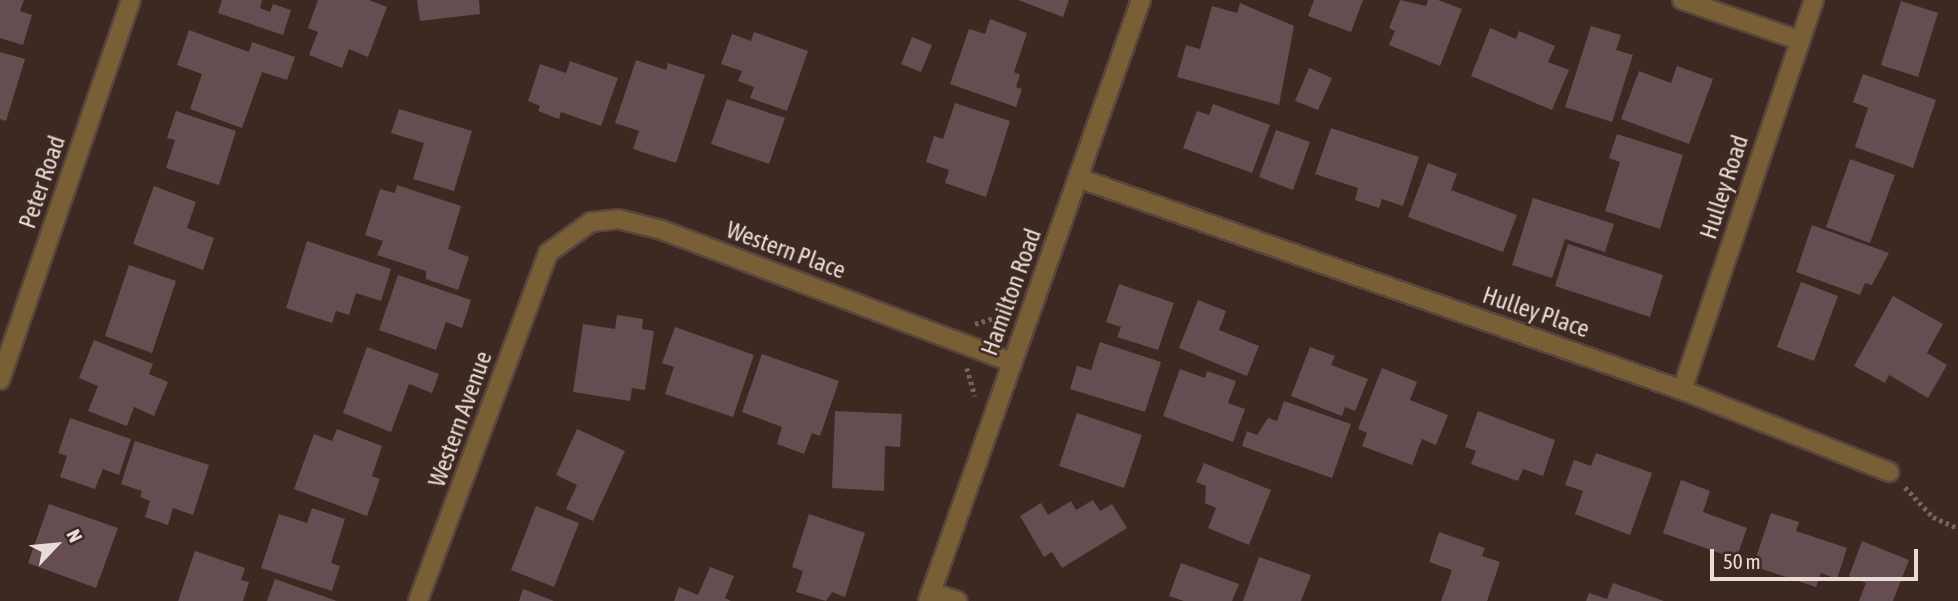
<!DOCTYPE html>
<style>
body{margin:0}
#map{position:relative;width:1958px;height:601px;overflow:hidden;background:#3d2921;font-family:"Asap Condensed",sans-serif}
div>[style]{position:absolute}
.building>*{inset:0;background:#664d51}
.path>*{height:4.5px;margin-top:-2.25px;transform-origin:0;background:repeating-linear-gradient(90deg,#75635c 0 3.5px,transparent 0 7px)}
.roads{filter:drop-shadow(2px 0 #59453e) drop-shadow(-2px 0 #59453e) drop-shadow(0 2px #59453e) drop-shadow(0 -2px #59453e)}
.street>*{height:18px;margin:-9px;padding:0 9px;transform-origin:9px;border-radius:9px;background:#795f36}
span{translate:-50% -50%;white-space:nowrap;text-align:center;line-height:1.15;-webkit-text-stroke:5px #3d2921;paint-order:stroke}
.street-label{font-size:24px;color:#e9dbd6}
.north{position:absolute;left:21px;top:510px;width:70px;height:70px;-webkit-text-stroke:5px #3d2921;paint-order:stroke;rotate:64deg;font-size:19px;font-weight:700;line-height:28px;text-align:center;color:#e9dbd6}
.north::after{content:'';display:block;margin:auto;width:24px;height:32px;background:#e9dbd6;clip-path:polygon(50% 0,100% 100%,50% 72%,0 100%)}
.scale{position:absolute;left:1710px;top:549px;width:208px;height:32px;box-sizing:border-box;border:4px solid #e9dbd6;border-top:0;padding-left:9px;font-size:21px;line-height:24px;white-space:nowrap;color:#e9dbd6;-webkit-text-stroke:5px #3d2921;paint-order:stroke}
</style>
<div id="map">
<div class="building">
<i style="clip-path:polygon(0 0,24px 0,20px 11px,32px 15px,23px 45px,0 38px)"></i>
<i style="clip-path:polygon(222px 0,262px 0,260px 8px,270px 12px,273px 4px,291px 10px,283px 35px,218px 13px)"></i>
<i style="clip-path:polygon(318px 0,369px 0,387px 7px,368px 57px,349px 49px,342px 68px,309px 55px,318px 32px,308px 28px)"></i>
<i style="clip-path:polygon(417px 0,479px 0,480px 14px,420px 21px)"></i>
<i style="clip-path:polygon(1018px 0,1069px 0,1063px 17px)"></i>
<i style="clip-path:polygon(1314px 0,1363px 0,1351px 32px,1308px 16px)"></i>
<i style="clip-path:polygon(1400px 0,1426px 6px,1428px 0,1438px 0,1462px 9px,1440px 66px,1389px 45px,1395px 31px,1389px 28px)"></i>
<i style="clip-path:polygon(1901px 1px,1938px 13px,1918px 77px,1881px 65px)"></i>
<i style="clip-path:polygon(1240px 3px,1294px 26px,1279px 105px,1177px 77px,1186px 45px,1200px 49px,1212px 6px,1237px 13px)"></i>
<i style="clip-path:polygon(990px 19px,1027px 33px,1014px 72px,1020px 75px,1016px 87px,1022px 89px,1016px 107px,950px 84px,969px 29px,985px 34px)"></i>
<i style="clip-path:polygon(1591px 26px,1621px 35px,1616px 50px,1633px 55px,1612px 122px,1565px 107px)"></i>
<i style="clip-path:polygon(1490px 28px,1516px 39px,1519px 31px,1555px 46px,1548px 62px,1569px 70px,1552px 110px,1471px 76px)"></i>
<i style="clip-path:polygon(189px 30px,249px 52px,252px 42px,295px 57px,287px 80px,262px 72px,242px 128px,190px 109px,202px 74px,177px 65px)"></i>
<i style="clip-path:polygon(754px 32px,808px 51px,787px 111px,750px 98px,754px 87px,738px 81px,742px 71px,721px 64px,732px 34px,751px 41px)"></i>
<i style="clip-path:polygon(912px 37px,932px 45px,921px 72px,901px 64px)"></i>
<i style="clip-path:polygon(0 52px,25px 59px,6px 121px,0 119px)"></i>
<i style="clip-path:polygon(636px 60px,666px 70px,668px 63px,705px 75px,676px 163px,633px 149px,639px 131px,615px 123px)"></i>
<i style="clip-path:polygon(570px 61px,618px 78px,601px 126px,561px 112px,559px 119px,538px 111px,540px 106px,528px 101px,540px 64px,566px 73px)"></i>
<i style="clip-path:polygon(1677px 66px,1713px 79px,1689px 144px,1621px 119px,1639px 71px,1671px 83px)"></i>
<i style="clip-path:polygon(1309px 68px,1332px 78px,1318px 110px,1295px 101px)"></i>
<i style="clip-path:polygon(1863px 74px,1936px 100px,1913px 168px,1855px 147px,1868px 108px,1853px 102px)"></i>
<i style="clip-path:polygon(727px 99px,785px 118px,769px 164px,711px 144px)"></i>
<i style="clip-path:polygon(955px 103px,1010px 121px,986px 197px,945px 183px,949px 170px,926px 162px,934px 136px,943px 139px)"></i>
<i style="clip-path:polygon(1213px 104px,1270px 125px,1252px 173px,1183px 148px,1197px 111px,1209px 115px)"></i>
<i style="clip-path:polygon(399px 109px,472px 131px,454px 191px,413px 179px,424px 143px,391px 133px)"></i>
<i style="clip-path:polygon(176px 111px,236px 131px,219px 185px,166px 168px,175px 140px,167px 138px)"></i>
<i style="clip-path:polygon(1331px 128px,1419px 157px,1403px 206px,1382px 199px,1379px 208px,1355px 200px,1358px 188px,1315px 174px)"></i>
<i style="clip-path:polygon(1276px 130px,1310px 142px,1293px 190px,1259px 177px)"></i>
<i style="clip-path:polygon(1617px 134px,1683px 155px,1660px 229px,1605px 211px,1620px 162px,1609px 158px)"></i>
<i style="clip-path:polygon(1850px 159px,1895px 175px,1870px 243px,1826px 227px)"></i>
<i style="clip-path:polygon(1428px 163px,1457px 174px,1451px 190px,1517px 215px,1503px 252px,1408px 217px)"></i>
<i style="clip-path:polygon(397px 185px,461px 206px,448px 249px,469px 257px,458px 290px,426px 279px,426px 271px,377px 255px,383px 241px,365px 235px,380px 189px,395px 193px)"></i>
<i style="clip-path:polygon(154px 186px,196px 202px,187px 228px,214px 238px,203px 270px,133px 244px)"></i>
<i style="clip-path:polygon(1533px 198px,1614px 224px,1605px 252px,1565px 239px,1552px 278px,1512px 265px)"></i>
<i style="clip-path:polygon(1812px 225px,1889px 253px,1872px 285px,1865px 283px,1860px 295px,1796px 272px)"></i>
<i style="clip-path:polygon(307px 241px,391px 269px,381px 301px,356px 293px,349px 315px,336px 311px,332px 323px,286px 308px)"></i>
<i style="clip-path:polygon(1568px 244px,1663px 275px,1650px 317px,1555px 286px)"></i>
<i style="clip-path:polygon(129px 265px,176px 281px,152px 353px,105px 336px)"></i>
<i style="clip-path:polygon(398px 275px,471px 300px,462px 328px,446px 322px,436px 350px,379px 330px)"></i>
<i style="clip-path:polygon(1801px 282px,1838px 296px,1814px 361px,1777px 347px)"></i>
<i style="clip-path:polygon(1119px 284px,1174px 303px,1158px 350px,1117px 337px,1121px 327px,1106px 322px)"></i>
<i style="clip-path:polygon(1893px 296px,1943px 324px,1927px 353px,1947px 365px,1928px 398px,1889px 375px,1885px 383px,1854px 366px)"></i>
<i style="clip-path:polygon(1198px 300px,1226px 311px,1219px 330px,1259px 346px,1247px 376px,1179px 348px)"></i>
<i style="clip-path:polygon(617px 315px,643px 319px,642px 329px,654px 331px,645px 390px,632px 388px,630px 401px,573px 392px,583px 324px,615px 329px)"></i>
<i style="clip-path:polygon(675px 327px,754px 355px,733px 417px,665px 394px,674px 367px,662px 363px)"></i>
<i style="clip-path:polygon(94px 340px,153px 364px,149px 374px,168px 382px,154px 416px,134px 407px,127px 426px,88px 411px,98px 386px,79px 378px)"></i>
<i style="clip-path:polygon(1100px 342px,1161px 362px,1145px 412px,1070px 389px,1077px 366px,1091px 370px)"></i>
<i style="clip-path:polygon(367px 347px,439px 374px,432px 393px,409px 384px,391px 432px,343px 413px)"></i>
<i style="clip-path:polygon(1310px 347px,1335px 356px,1331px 365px,1368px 379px,1355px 411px,1345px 407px,1342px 416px,1291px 396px)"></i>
<i style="clip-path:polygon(762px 354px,839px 381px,820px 436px,812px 433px,804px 454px,777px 444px,782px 427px,742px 412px)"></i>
<i style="clip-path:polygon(1382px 368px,1417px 382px,1410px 400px,1448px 415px,1436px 445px,1422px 439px,1412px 465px,1362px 446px,1367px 433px,1358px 429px)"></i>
<i style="clip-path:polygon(1180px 369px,1205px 378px,1207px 371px,1236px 381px,1228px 403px,1245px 409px,1233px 442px,1163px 416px)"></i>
<i style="clip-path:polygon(1284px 401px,1351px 424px,1332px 478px,1242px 446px,1247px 431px,1257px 435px,1268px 418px,1277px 421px)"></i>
<i style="clip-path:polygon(835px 411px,902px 414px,900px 447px,885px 446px,884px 491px,832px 488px)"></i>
<i style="clip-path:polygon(1478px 411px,1555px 440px,1543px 476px,1523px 469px,1518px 481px,1471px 464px,1476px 451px,1465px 447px)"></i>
<i style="clip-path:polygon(1077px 413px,1142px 435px,1124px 488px,1059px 466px)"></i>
<i style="clip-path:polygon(70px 418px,131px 439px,119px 475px,103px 469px,95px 489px,60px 477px,67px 456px,58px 453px)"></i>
<i style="clip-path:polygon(337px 429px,382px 446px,372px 476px,380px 479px,367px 516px,294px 489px,314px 434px,332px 441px)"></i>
<i style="clip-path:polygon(577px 429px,625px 451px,593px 521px,566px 509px,577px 485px,556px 475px)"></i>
<i style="clip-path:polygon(135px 441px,209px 465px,193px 515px,173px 508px,168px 525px,145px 517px,150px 501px,140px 497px,142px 491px,121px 484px)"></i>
<i style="clip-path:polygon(1596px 453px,1652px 473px,1630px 535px,1575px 514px,1583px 491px,1565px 485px,1574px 460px,1591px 466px)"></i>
<i style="clip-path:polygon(1204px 463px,1271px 490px,1249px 545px,1208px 528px,1216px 508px,1205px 503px,1206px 486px,1196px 482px)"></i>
<i style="clip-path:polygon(1681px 480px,1710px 491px,1703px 512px,1747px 528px,1736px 559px,1663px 533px)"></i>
<i style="clip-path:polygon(1093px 500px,1100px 511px,1112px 504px,1127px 528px,1062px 568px,1052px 552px,1044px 557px,1020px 516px,1041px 503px,1048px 515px,1071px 501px,1076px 510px)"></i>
<i style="clip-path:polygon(49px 504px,118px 528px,96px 588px,28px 563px)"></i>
<i style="clip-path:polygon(536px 506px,579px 523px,554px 587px,511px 570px)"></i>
<i style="clip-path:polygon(312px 508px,345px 519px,331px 563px,340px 566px,332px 591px,261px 568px,279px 514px,307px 523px)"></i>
<i style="clip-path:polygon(1771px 513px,1799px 522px,1796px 531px,1847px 548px,1837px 579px,1821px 573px,1816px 587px,1753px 566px)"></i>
<i style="clip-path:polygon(809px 514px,865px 533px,845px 597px,832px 592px,826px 601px,796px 592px,803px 571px,792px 567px)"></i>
<i style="clip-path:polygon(1439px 532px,1485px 548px,1482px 556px,1500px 562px,1487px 601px,1441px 601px,1452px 570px,1429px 562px)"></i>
<i style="clip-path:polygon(1862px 541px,1909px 560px,1893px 601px,1859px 601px,1866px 583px,1849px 576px)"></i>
<i style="clip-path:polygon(195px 551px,245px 568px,241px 580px,249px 582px,243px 601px,178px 601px)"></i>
<i style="clip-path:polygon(1259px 557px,1311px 575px,1301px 601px,1243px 601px)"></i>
<i style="clip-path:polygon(1181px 563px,1239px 584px,1232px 601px,1184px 601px,1169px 596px)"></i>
<i style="clip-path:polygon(710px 567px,734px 576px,725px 598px,731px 601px,674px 601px,679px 587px,698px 595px)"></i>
<i style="clip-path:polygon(275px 579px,337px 601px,267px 601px)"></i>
<i style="clip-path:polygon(1613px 583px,1664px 601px,1586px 601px,1589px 593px,1607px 599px)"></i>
<i style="clip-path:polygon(523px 589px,554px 601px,519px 601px)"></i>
</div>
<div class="path">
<i style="left:975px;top:324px;width:33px;rotate:-18deg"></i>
<i style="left:967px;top:368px;width:29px;rotate:74deg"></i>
<i style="left:1905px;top:487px;width:41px;rotate:47deg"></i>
<i style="left:1933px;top:517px;width:27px;rotate:24deg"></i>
</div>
<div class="roads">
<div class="street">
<i style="left:1682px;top:0;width:124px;rotate:18.9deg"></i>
<i style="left:1078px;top:178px;width:640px;rotate:19.34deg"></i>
<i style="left:1682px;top:390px;width:223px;rotate:21.6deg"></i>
<i style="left:0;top:380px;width:402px;rotate:-71deg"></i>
<i style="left:1682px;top:390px;width:412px;rotate:-71.3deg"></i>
<i style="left:931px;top:592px;width:28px;rotate:19deg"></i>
<i style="left:418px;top:601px;width:371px;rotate:-69.5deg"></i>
<i style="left:548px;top:253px;width:53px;rotate:-35.8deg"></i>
<i style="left:591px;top:222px;width:27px;rotate:-6deg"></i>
<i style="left:618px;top:219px;width:45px;rotate:14deg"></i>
<i style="left:662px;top:230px;width:373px;rotate:20.7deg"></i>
<i style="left:928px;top:601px;width:638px;rotate:-70.49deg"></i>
</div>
</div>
<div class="street-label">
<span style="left:42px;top:182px;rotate:-71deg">Peter Road</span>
<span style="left:1724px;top:187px;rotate:-72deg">Hulley Road</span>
<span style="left:786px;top:250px;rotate:20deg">Western Place</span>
<span style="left:1011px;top:292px;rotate:-70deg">Hamilton Road</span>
<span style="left:1536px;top:312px;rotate:19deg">Hulley Place</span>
<span style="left:460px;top:419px;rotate:-70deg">Western Avenue</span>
</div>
<div class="north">N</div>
<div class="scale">50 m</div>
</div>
